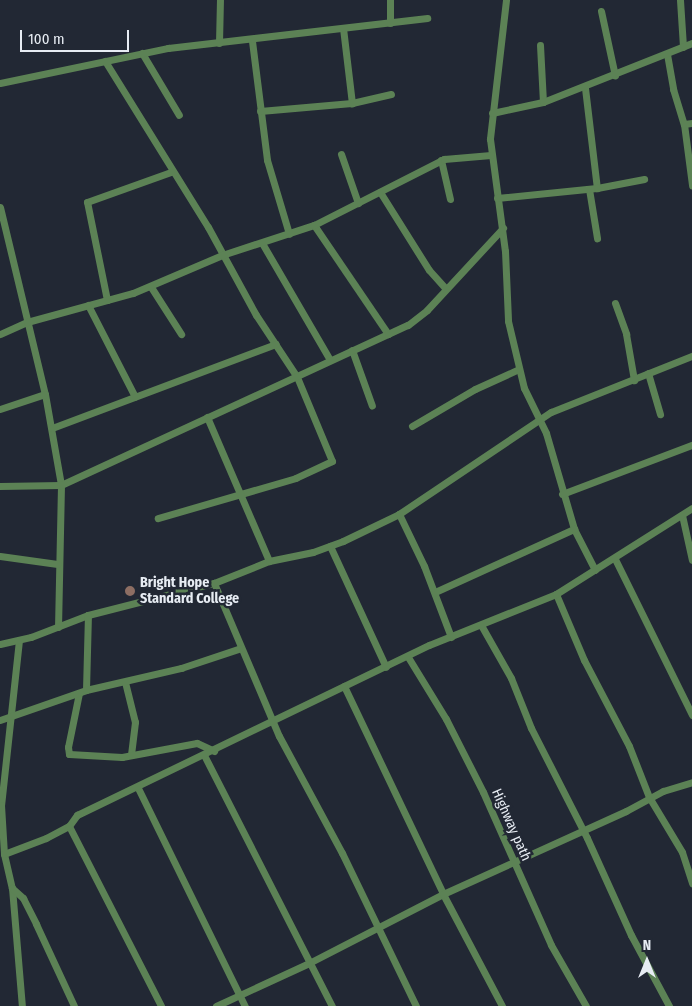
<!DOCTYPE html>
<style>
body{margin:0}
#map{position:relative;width:692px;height:1006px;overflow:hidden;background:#222834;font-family:"Fira Sans Condensed",sans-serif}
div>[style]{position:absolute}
.minor>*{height:7px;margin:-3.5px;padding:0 3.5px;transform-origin:3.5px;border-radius:3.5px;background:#5c8255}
.dots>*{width:14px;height:14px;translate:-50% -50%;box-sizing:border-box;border:2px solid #222834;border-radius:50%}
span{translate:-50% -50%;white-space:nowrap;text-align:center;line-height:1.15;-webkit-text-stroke:5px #222834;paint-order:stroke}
.poi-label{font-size:14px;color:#e7ecf3;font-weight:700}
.left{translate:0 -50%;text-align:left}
.street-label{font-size:14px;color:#e7ecf3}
.north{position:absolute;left:622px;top:936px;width:50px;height:50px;-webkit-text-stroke:4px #222834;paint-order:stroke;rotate:0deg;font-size:14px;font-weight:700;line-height:20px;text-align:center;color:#e7ecf3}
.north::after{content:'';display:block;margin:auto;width:18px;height:22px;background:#e7ecf3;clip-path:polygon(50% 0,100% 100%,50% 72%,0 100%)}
.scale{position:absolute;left:20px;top:30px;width:109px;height:22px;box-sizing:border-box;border:2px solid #e7ecf3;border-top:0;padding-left:6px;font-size:15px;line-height:18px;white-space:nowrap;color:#e7ecf3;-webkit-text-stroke:4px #222834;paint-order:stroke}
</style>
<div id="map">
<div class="minor">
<i style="left:390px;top:0;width:23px;rotate:90deg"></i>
<i style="left:506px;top:0;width:140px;rotate:96.6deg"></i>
<i style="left:490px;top:139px;width:113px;rotate:82.4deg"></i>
<i style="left:505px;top:251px;width:70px;rotate:87.5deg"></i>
<i style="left:508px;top:321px;width:69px;rotate:76.6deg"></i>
<i style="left:524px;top:388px;width:50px;rotate:63.9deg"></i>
<i style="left:546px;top:433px;width:100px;rotate:73.7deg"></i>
<i style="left:574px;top:529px;width:46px;rotate:62.9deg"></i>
<i style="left:680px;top:0;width:47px;rotate:86.3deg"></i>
<i style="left:601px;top:11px;width:66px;rotate:77.8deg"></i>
<i style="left:343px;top:28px;width:76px;rotate:83.2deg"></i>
<i style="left:252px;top:41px;width:120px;rotate:82.8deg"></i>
<i style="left:267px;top:160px;width:77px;rotate:73.4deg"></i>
<i style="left:219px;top:43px;width:43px;rotate:-88.7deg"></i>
<i style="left:540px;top:45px;width:57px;rotate:87deg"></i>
<i style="left:142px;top:53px;width:72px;rotate:59.2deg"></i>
<i style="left:667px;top:54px;width:36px;rotate:80deg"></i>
<i style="left:673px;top:89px;width:37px;rotate:73deg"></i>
<i style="left:684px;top:124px;width:62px;rotate:82.5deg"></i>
<i style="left:105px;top:61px;width:195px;rotate:58.2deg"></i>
<i style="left:208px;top:227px;width:100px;rotate:61.4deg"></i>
<i style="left:256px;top:315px;width:74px;rotate:56.5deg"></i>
<i style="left:297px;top:377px;width:91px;rotate:67.4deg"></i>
<i style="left:332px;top:461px;width:40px;rotate:155deg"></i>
<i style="left:296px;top:478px;width:144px;rotate:163.8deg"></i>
<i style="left:0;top:83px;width:172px;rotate:-11.8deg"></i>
<i style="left:168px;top:48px;width:261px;rotate:-6.6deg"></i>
<i style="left:585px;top:88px;width:101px;rotate:83.2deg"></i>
<i style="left:260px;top:111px;width:92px;rotate:-5deg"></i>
<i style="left:352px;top:103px;width:40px;rotate:-13deg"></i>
<i style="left:492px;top:113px;width:52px;rotate:-12.2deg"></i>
<i style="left:543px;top:102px;width:160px;rotate:-21.6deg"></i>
<i style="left:684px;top:124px;width:8px;rotate:-7deg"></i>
<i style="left:341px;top:154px;width:52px;rotate:70.9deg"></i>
<i style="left:441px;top:160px;width:40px;rotate:77deg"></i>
<i style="left:589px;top:189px;width:50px;rotate:80.7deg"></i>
<i style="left:380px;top:192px;width:92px;rotate:57.9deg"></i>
<i style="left:429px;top:270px;width:24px;rotate:48deg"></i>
<i style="left:497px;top:198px;width:100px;rotate:-5.7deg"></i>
<i style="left:597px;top:188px;width:48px;rotate:-10.8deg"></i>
<i style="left:0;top:207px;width:192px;rotate:76.5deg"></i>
<i style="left:45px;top:394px;width:92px;rotate:80deg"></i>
<i style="left:61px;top:485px;width:142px;rotate:91.2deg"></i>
<i style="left:314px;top:225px;width:132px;rotate:55.8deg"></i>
<i style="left:262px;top:243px;width:135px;rotate:59.8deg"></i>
<i style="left:151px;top:287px;width:56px;rotate:57.4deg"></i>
<i style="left:107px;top:300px;width:100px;rotate:-101.5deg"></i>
<i style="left:87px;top:202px;width:89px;rotate:-19.7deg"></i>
<i style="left:615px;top:303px;width:33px;rotate:70deg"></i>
<i style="left:626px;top:334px;width:47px;rotate:80.1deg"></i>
<i style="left:88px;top:305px;width:103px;rotate:62.9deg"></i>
<i style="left:0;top:334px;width:30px;rotate:-24deg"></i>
<i style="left:27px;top:322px;width:110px;rotate:-15.3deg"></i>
<i style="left:133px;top:293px;width:97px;rotate:-23.1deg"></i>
<i style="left:222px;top:255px;width:97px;rotate:-18.1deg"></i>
<i style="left:314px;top:225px;width:146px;rotate:-26.9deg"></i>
<i style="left:444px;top:159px;width:47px;rotate:-4.9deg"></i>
<i style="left:352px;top:350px;width:59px;rotate:70.3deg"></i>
<i style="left:648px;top:373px;width:43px;rotate:73.7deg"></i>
<i style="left:0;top:409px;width:47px;rotate:-18.4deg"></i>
<i style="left:207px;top:417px;width:157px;rotate:66.7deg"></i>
<i style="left:412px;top:426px;width:73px;rotate:-30.4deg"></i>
<i style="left:475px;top:389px;width:48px;rotate:-24.4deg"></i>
<i style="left:52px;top:428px;width:239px;rotate:-20.6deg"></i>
<i style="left:0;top:486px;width:61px;rotate:-0.9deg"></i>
<i style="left:61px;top:485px;width:382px;rotate:-24.8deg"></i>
<i style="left:408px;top:325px;width:24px;rotate:-38deg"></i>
<i style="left:427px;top:310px;width:112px;rotate:-47.2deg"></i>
<i style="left:562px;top:494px;width:139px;rotate:-20.7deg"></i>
<i style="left:399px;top:514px;width:58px;rotate:64.3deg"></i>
<i style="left:424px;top:566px;width:76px;rotate:69.2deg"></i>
<i style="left:682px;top:515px;width:46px;rotate:77.5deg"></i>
<i style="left:330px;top:546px;width:133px;rotate:65.2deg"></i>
<i style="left:0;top:556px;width:58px;rotate:8deg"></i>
<i style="left:615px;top:559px;width:174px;rotate:63.7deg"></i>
<i style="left:214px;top:583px;width:166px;rotate:67deg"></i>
<i style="left:279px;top:736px;width:133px;rotate:61.7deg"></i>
<i style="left:342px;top:853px;width:170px;rotate:64.2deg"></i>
<i style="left:435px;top:592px;width:153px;rotate:-24.4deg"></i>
<i style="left:556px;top:594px;width:72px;rotate:67deg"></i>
<i style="left:584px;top:660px;width:97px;rotate:62.4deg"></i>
<i style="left:629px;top:746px;width:55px;rotate:68.6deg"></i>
<i style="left:649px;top:797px;width:64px;rotate:59deg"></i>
<i style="left:682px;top:852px;width:33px;rotate:72deg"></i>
<i style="left:481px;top:625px;width:61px;rotate:60.5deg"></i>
<i style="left:511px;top:678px;width:54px;rotate:68.2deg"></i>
<i style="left:531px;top:728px;width:123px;rotate:63deg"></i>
<i style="left:587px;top:838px;width:107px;rotate:65.6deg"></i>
<i style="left:631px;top:935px;width:81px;rotate:61.8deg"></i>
<i style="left:19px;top:640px;width:166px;rotate:96.2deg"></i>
<i style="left:1px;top:805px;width:49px;rotate:86.5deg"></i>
<i style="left:4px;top:854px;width:35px;rotate:77deg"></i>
<i style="left:12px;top:888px;width:118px;rotate:85.2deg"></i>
<i style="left:0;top:644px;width:32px;rotate:-13deg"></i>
<i style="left:31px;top:637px;width:61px;rotate:-21.1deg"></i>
<i style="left:88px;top:615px;width:130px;rotate:-14.3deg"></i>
<i style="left:214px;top:583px;width:59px;rotate:-21.8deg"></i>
<i style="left:269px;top:561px;width:45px;rotate:-11.6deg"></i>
<i style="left:313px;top:552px;width:32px;rotate:-20deg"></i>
<i style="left:343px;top:541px;width:62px;rotate:-25.7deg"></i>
<i style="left:399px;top:514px;width:183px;rotate:-33.9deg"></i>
<i style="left:551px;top:412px;width:152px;rotate:-21.7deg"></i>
<i style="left:408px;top:657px;width:73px;rotate:58.5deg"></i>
<i style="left:446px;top:719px;width:82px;rotate:63.1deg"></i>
<i style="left:483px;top:792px;width:167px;rotate:66deg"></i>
<i style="left:551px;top:945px;width:70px;rotate:60.2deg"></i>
<i style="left:125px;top:682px;width:41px;rotate:76deg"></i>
<i style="left:135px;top:722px;width:33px;rotate:97deg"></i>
<i style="left:344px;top:686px;width:230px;rotate:64.5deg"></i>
<i style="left:443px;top:894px;width:127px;rotate:62.2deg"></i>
<i style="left:86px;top:690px;width:75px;rotate:-88.5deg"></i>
<i style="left:79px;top:693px;width:55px;rotate:101.5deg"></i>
<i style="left:68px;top:747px;width:7px;rotate:82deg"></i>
<i style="left:69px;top:754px;width:53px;rotate:3.2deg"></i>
<i style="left:122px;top:757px;width:76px;rotate:-10.6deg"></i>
<i style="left:197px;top:743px;width:19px;rotate:25deg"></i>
<i style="left:0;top:720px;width:91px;rotate:-19.2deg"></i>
<i style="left:86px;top:690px;width:98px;rotate:-13deg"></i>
<i style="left:181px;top:668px;width:63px;rotate:-18.4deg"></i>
<i style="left:204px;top:755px;width:282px;rotate:63deg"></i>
<i style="left:138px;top:788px;width:243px;rotate:63.9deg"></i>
<i style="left:69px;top:826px;width:202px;rotate:62.9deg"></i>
<i style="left:4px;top:854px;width:45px;rotate:-20.9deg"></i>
<i style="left:46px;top:838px;width:26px;rotate:-28deg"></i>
<i style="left:69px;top:826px;width:14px;rotate:-54deg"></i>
<i style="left:77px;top:815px;width:391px;rotate:-25.8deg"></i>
<i style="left:429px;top:645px;width:137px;rotate:-21.9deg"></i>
<i style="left:556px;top:594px;width:161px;rotate:-32.3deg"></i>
<i style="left:12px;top:888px;width:15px;rotate:42deg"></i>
<i style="left:23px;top:898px;width:29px;rotate:63deg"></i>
<i style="left:36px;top:924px;width:90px;rotate:65.1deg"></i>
<i style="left:216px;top:1006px;width:102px;rotate:-24.8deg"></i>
<i style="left:309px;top:963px;width:151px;rotate:-27.2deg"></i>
<i style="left:443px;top:894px;width:201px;rotate:-24.4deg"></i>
<i style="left:626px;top:811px;width:42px;rotate:-28.4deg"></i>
<i style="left:663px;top:791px;width:30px;rotate:-17deg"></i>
</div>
<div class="dots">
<i style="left:130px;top:591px;background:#8d6e63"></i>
</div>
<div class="poi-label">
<span class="left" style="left:140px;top:591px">Bright Hope<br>Standard College</span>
</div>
<div class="street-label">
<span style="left:511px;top:825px;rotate:66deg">Highway path</span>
</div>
<div class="north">N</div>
<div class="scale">100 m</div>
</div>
